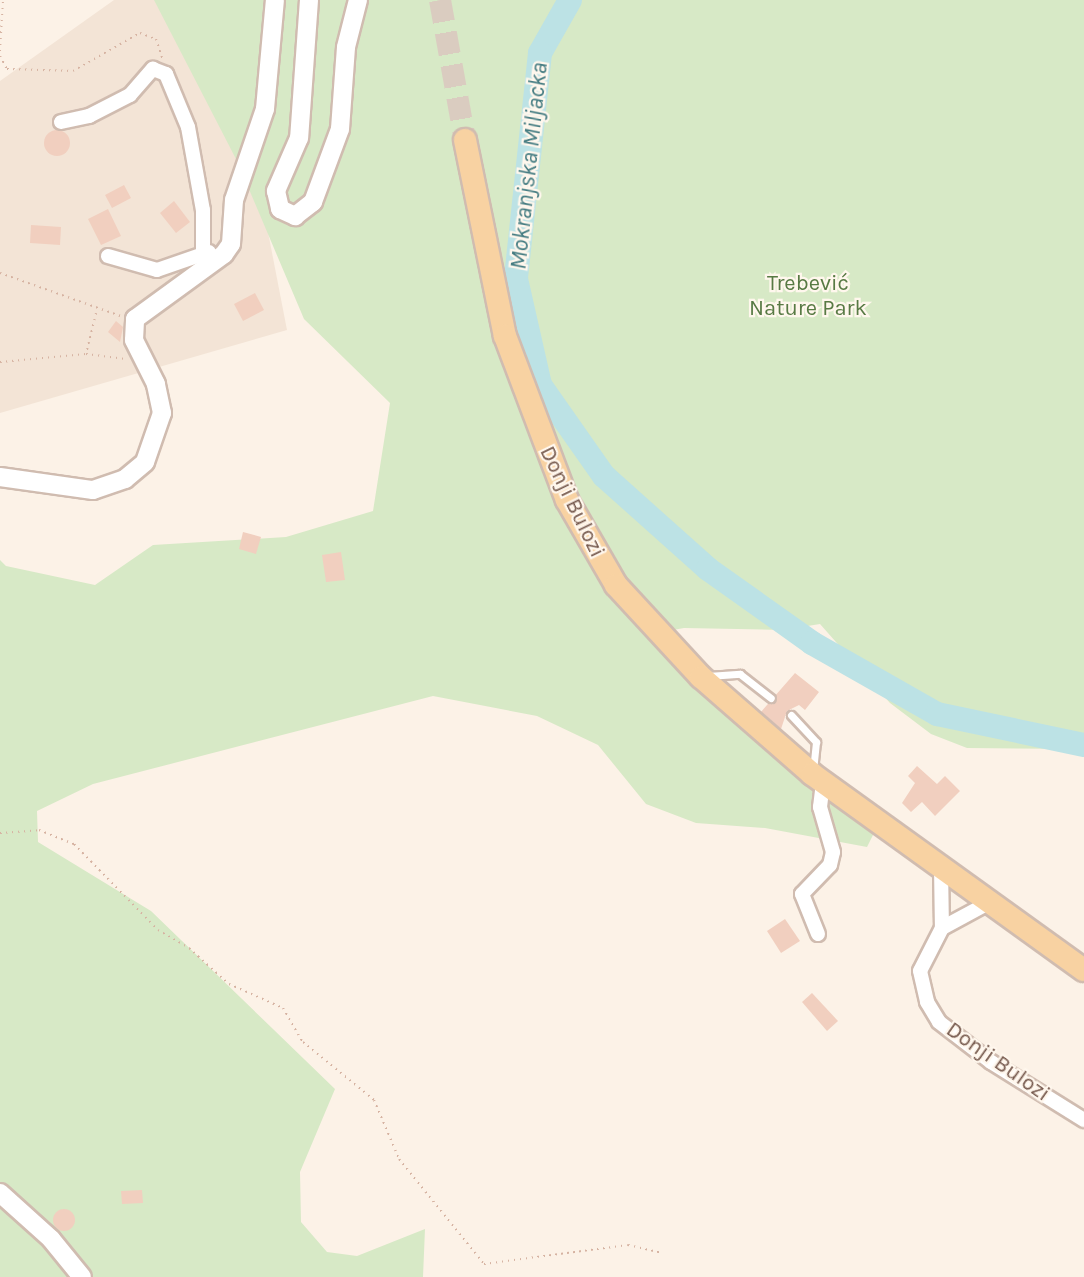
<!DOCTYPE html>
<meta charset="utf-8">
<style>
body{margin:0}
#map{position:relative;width:1084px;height:1277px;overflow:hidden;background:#fcf2e7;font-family:Karla,sans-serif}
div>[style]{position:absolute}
.residential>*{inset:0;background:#f3e4d6}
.green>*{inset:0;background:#d7e9c6}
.river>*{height:24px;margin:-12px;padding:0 12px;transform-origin:12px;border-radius:12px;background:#bce2e5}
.building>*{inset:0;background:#f1cfbf}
.round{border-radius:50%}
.primary-tunnel>*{height:22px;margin-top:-11px;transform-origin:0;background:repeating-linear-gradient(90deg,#daccc0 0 22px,transparent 0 33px)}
.path>*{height:2px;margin-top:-1px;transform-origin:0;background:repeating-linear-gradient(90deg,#d6b3a2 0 1.5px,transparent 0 6px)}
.roads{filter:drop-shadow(2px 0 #d0bcb0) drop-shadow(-2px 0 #d0bcb0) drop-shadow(0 2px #d0bcb0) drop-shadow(0 -2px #d0bcb0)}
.service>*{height:7px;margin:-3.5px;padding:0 3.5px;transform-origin:3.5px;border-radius:3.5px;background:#fff}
.minor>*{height:14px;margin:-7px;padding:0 7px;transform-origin:7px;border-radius:7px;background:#fff}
.tertiary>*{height:18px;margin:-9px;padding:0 9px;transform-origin:9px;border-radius:9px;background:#fff}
.primary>*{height:22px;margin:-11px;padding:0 11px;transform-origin:11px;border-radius:11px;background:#f8d2a2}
span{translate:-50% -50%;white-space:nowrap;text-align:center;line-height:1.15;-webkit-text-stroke:4.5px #fff7ed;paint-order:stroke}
.park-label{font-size:22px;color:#587a44}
.street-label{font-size:22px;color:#75584c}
.water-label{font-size:24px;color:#437b81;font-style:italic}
</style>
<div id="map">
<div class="residential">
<i style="clip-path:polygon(114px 0,223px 0,287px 330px,0 413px,0 81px)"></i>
</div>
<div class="green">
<i style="clip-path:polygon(154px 0,1084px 0,1084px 749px,967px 748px,931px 734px,890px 703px,820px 624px,783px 630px,684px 628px,673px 630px,719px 692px,882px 817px,867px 847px,765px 828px,696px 823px,646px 804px,598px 745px,537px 716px,433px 696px,93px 784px,37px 811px,38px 842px,151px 911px,335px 1089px,300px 1172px,301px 1222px,327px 1252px,357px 1256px,425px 1229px,423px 1277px,0 1277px,0 560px,6px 566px,95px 585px,153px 545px,286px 537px,373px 511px,390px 403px,304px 319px,237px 161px)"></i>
</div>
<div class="river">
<i style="left:570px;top:0;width:61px;rotate:119.5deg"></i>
<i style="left:540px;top:53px;width:227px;rotate:96.1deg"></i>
<i style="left:516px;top:279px;width:109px;rotate:77.2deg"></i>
<i style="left:540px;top:385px;width:111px;rotate:54.9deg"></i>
<i style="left:604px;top:476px;width:140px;rotate:41.8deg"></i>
<i style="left:708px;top:569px;width:128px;rotate:35.4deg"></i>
<i style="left:812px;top:643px;width:144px;rotate:29.6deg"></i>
<i style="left:937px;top:714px;width:150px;rotate:11.9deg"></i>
</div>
<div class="building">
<i class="round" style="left:44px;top:130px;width:26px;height:26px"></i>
<i style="clip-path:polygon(124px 185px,131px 198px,112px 208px,105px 195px)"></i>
<i style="clip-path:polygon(174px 201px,190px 222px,176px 233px,160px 213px)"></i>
<i style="clip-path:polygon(108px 209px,121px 236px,101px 245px,88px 219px)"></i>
<i style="clip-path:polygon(31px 225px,61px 227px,60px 245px,30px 243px)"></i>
<i style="clip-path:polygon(255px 293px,264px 310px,243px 321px,234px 304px)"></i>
<i style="clip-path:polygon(116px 321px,123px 327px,120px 342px,108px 332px)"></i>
<i style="clip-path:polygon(243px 532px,261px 537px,256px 554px,239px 549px)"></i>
<i style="clip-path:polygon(341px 552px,345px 580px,326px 582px,322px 555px)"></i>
<i style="clip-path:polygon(795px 673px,819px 692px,805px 710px,799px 705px,787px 711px,781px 729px,761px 712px)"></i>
<i style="clip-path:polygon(917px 766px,937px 784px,945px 776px,960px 791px,935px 816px,922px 802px,911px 812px,902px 803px,915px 783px,908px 776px)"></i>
<i style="clip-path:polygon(785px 919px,800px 941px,781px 953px,767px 931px)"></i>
<i style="clip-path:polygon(812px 993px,838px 1021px,827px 1031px,802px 1002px)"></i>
<i style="clip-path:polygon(142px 1190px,143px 1203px,122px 1204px,121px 1191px)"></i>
<i class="round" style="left:53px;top:1209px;width:22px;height:22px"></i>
</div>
<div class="primary-tunnel">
<i style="left:440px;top:0;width:142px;rotate:79.9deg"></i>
</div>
<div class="path">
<i style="left:0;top:51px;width:51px;rotate:-86.6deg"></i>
<i style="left:0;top:56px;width:15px;rotate:62deg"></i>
<i style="left:7px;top:69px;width:66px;rotate:1.7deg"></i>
<i style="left:73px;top:71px;width:77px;rotate:-29.6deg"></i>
<i style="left:140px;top:33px;width:17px;rotate:21deg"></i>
<i style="left:156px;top:39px;width:20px;rotate:72deg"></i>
<i style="left:0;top:273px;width:128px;rotate:19.6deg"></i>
<i style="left:96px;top:313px;width:42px;rotate:103.7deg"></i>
<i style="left:86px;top:354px;width:40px;rotate:7.1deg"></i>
<i style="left:0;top:362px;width:86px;rotate:-5.3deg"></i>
<i style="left:0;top:833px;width:39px;rotate:-4deg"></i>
<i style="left:39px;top:830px;width:38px;rotate:22deg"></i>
<i style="left:74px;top:844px;width:120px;rotate:45.7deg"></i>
<i style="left:158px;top:930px;width:36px;rotate:30deg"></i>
<i style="left:189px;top:948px;width:54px;rotate:42deg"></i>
<i style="left:229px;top:984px;width:59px;rotate:24deg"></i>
<i style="left:283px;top:1008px;width:39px;rotate:60deg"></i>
<i style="left:303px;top:1042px;width:92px;rotate:39.2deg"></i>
<i style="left:374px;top:1100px;width:64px;rotate:67deg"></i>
<i style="left:399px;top:1159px;width:135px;rotate:51deg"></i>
<i style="left:484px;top:1264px;width:145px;rotate:-7.5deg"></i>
<i style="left:628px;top:1245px;width:32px;rotate:13deg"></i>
</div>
<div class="roads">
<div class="service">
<i style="left:708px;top:676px;width:32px;rotate:-4deg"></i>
<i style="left:740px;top:674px;width:39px;rotate:38deg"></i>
<i style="left:791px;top:715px;width:37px;rotate:47deg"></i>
<i style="left:816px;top:742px;width:27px;rotate:96deg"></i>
</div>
<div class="minor">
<i style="left:61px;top:122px;width:29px;rotate:-12deg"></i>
<i style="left:89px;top:116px;width:46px;rotate:-27.1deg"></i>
<i style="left:130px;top:95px;width:35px;rotate:-49deg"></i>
<i style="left:153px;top:69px;width:14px;rotate:21deg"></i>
<i style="left:166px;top:74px;width:57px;rotate:67.5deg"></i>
<i style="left:188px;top:127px;width:84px;rotate:79.8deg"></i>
<i style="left:203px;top:210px;width:45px;rotate:90deg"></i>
<i style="left:108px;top:256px;width:51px;rotate:15.9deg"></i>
<i style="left:157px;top:270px;width:55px;rotate:-19.1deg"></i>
<i style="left:941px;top:867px;width:61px;rotate:89.1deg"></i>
<i style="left:942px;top:928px;width:48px;rotate:117.1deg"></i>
<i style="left:920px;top:971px;width:32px;rotate:77deg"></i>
<i style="left:927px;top:1002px;width:23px;rotate:59deg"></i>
<i style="left:939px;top:1022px;width:66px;rotate:37.6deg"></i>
<i style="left:991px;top:1062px;width:110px;rotate:31.9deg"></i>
<i style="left:942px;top:928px;width:55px;rotate:-28.4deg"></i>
<i style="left:818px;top:934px;width:43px;rotate:-111.8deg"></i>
<i style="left:802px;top:894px;width:40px;rotate:-46deg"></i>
<i style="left:830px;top:865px;width:13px;rotate:-77deg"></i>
<i style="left:833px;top:852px;width:47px;rotate:-106.1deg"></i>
<i style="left:820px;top:807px;width:25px;rotate:-83deg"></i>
</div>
<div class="tertiary">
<i style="left:309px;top:0;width:138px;rotate:94.1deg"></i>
<i style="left:299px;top:138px;width:58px;rotate:113.5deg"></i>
<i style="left:276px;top:191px;width:18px;rotate:77deg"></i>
<i style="left:280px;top:209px;width:17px;rotate:25deg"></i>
<i style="left:295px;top:216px;width:23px;rotate:-38deg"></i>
<i style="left:313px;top:202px;width:78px;rotate:-69.7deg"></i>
<i style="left:340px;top:129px;width:82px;rotate:-85.8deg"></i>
<i style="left:346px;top:47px;width:49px;rotate:-75.7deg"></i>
<i style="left:0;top:477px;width:94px;rotate:8deg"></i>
<i style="left:93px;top:490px;width:34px;rotate:-19deg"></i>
<i style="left:125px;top:479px;width:26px;rotate:-40deg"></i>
<i style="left:145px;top:462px;width:52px;rotate:-70.9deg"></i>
<i style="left:162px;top:413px;width:30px;rotate:-102deg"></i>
<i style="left:156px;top:384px;width:49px;rotate:-116.6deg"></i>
<i style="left:134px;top:340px;width:21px;rotate:-87deg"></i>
<i style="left:135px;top:319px;width:110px;rotate:-36.1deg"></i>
<i style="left:224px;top:254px;width:12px;rotate:-55deg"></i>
<i style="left:231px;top:244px;width:44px;rotate:-86.1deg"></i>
<i style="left:234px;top:200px;width:96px;rotate:-71.2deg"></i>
<i style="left:265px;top:109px;width:109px;rotate:-84.8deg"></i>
<i style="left:0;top:1193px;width:69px;rotate:42deg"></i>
<i style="left:51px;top:1239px;width:49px;rotate:50.8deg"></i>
</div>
<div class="primary">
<i style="left:465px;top:140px;width:200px;rotate:78.5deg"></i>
<i style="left:505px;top:336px;width:175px;rotate:69.3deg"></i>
<i style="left:567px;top:500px;width:98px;rotate:60deg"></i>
<i style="left:616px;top:585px;width:125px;rotate:47.3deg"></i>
<i style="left:701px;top:677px;width:147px;rotate:41.1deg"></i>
<i style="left:812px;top:774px;width:335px;rotate:35.8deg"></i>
</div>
</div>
<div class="park-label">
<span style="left:808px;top:296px">Trebević<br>Nature Park</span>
</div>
<div class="street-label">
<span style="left:572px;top:502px;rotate:64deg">Donji Bulozi</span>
<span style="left:998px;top:1062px;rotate:35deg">Donji Bulozi</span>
</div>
<div class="water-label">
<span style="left:529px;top:166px;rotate:-84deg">Mokranjska Miljacka</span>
</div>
</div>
